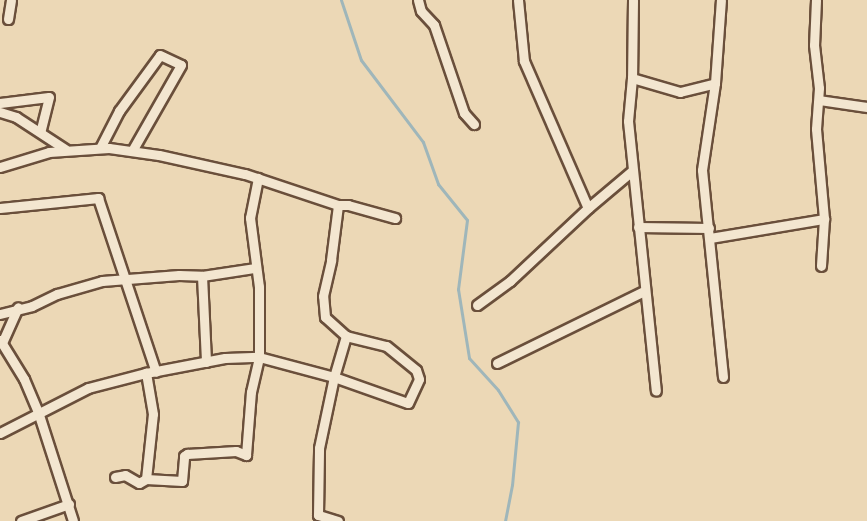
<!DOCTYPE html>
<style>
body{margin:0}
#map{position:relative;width:867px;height:521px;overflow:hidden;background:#ecd8b6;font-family:"EB Garamond",serif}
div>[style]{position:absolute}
.stream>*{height:3px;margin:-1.5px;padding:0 1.5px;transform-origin:1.5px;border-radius:1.5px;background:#9fb6ba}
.roads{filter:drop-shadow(2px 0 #6a4f3b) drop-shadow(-2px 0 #6a4f3b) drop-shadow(0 2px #6a4f3b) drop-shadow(0 -2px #6a4f3b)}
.minor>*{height:9px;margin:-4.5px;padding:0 4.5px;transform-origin:4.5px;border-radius:4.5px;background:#f3e6d0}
span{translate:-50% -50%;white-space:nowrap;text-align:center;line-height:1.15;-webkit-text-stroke:4.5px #f3e6d0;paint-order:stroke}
</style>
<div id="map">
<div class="stream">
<i style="left:341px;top:0;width:63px;rotate:71.6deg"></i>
<i style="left:361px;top:60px;width:103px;rotate:52.9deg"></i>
<i style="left:423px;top:142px;width:45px;rotate:70.3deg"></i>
<i style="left:438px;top:184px;width:46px;rotate:51.1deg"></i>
<i style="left:467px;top:220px;width:70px;rotate:97.4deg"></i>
<i style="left:458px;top:289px;width:70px;rotate:80.9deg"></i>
<i style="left:469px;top:358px;width:43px;rotate:47.8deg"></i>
<i style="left:498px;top:390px;width:38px;rotate:58deg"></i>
<i style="left:518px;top:422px;width:63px;rotate:95.4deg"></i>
<i style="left:512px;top:485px;width:37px;rotate:101deg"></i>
</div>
<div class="roads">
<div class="minor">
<i style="left:418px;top:0;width:11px;rotate:75deg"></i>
<i style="left:421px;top:11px;width:19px;rotate:47deg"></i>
<i style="left:434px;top:25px;width:93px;rotate:71.2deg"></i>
<i style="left:464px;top:113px;width:15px;rotate:48deg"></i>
<i style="left:518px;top:0;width:61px;rotate:84.4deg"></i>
<i style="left:524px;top:61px;width:160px;rotate:66.5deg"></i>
<i style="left:633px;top:0;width:78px;rotate:90.7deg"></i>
<i style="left:632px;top:78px;width:43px;rotate:95.3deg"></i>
<i style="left:628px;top:121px;width:271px;rotate:84.1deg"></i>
<i style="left:816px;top:0;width:45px;rotate:92.5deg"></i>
<i style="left:814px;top:45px;width:43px;rotate:83.4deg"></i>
<i style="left:819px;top:88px;width:41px;rotate:94.2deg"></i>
<i style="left:816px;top:129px;width:90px;rotate:84.9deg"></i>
<i style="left:824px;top:219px;width:47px;rotate:93.7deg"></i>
<i style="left:8px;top:19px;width:19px;rotate:-81deg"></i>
<i style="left:632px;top:78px;width:50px;rotate:16.3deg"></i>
<i style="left:680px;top:92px;width:36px;rotate:-14deg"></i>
<i style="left:715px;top:83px;width:83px;rotate:-85.9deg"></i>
<i style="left:715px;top:83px;width:88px;rotate:98.5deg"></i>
<i style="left:702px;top:170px;width:208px;rotate:84.2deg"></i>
<i style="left:819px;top:100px;width:49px;rotate:8.3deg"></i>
<i style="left:0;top:103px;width:49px;rotate:-7deg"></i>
<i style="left:49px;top:97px;width:36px;rotate:104deg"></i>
<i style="left:0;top:112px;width:17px;rotate:17deg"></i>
<i style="left:16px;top:117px;width:59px;rotate:33.1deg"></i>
<i style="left:100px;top:148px;width:42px;rotate:-62.8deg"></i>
<i style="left:119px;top:111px;width:69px;rotate:-53.8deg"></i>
<i style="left:160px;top:55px;width:23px;rotate:25deg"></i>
<i style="left:181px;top:65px;width:99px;rotate:119.7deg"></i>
<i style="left:0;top:167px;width:51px;rotate:-17deg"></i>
<i style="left:49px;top:152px;width:60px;rotate:-3.8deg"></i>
<i style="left:109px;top:148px;width:50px;rotate:8deg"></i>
<i style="left:159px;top:155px;width:88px;rotate:12.5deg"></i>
<i style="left:245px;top:174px;width:98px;rotate:18.4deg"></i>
<i style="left:338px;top:205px;width:10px"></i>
<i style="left:348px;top:205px;width:49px;rotate:15.5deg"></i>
<i style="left:0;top:208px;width:99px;rotate:-5.8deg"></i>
<i style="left:98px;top:198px;width:183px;rotate:71.6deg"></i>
<i style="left:638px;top:227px;width:71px;rotate:0.8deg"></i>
<i style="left:710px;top:238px;width:116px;rotate:-9.5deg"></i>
<i style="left:202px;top:276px;width:86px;rotate:87.3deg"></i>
<i style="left:477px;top:305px;width:41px;rotate:-36deg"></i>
<i style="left:510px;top:281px;width:107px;rotate:-43.1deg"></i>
<i style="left:588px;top:208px;width:57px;rotate:-40.1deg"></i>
<i style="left:0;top:314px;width:33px;rotate:-14deg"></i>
<i style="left:32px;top:306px;width:28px;rotate:-26deg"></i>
<i style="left:57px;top:294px;width:47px;rotate:-16.1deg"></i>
<i style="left:102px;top:281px;width:77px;rotate:-4.5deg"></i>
<i style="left:179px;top:275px;width:23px;rotate:2deg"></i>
<i style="left:202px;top:276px;width:54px;rotate:-8.6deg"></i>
<i style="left:0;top:340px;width:46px;rotate:58.4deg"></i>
<i style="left:24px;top:379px;width:39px;rotate:67deg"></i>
<i style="left:39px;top:415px;width:111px;rotate:72.2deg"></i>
<i style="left:2px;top:343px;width:39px;rotate:-66deg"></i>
<i style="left:497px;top:363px;width:164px;rotate:-26.1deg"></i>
<i style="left:0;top:433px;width:99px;rotate:-27.1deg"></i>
<i style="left:88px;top:388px;width:60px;rotate:-14.5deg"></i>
<i style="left:146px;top:373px;width:80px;rotate:-10.8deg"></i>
<i style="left:225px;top:358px;width:34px;rotate:-2deg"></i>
<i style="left:259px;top:357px;width:78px;rotate:14.9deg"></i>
<i style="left:334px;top:377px;width:78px;rotate:19.4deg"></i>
<i style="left:408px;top:403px;width:26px;rotate:-65deg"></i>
<i style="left:419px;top:379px;width:9px;rotate:-108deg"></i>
<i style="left:416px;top:370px;width:38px;rotate:-141deg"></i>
<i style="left:386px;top:346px;width:41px;rotate:-166deg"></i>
<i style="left:346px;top:336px;width:28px;rotate:-138deg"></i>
<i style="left:325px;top:317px;width:21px;rotate:-95deg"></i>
<i style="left:323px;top:296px;width:37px;rotate:-77deg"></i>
<i style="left:331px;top:260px;width:55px;rotate:-82.7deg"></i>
<i style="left:115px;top:477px;width:10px;rotate:-11deg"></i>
<i style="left:125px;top:475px;width:16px;rotate:30deg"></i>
<i style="left:139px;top:483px;width:8px;rotate:-30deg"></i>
<i style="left:146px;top:479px;width:36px;rotate:3deg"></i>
<i style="left:182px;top:481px;width:25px;rotate:-85deg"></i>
<i style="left:184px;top:456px;width:4px;rotate:-34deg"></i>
<i style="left:187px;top:454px;width:49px;rotate:-3.5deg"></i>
<i style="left:236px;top:451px;width:11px;rotate:22deg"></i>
<i style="left:246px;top:455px;width:63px;rotate:-85.5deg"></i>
<i style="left:251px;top:392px;width:36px;rotate:-77deg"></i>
<i style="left:259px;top:357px;width:70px;rotate:-90deg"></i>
<i style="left:259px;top:287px;width:70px;rotate:-97.4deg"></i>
<i style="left:250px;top:218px;width:41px;rotate:-78.7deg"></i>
<i style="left:146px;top:479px;width:65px;rotate:-83.9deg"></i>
<i style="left:153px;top:414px;width:42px;rotate:-99.7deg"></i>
<i style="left:21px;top:521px;width:51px;rotate:-19.5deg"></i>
<i style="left:338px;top:521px;width:21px;rotate:-163deg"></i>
<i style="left:318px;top:515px;width:67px;rotate:-89.1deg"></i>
<i style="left:319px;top:448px;width:73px;rotate:-78.1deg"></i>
<i style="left:334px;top:377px;width:43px;rotate:-73.7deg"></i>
</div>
</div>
</div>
